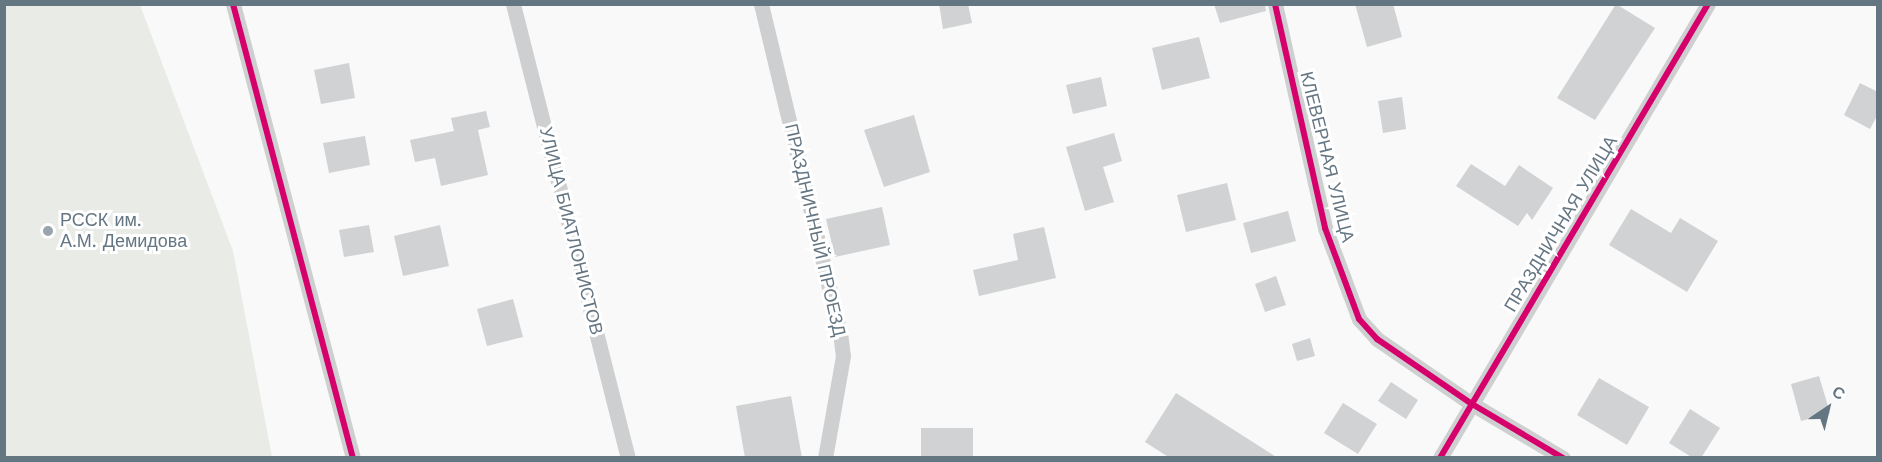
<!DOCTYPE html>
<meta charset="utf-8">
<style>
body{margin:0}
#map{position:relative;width:1882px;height:462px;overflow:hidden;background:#f9f9f9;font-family:"Work Sans",sans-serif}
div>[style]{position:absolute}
.green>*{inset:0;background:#e8ebe6}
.building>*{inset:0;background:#d0d2d3}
.street>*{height:15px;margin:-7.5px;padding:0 7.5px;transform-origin:7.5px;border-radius:7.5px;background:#cecfd0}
.cycleway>*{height:6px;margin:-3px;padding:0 3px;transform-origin:3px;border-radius:3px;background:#d6006c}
.dots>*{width:16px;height:16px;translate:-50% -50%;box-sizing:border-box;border:3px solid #fff;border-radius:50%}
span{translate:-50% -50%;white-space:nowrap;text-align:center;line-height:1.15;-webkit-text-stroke:6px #fff;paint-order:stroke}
.street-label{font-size:18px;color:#657683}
.poi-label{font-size:18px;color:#657683}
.left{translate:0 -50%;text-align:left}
.frame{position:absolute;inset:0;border:6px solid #657683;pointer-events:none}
.north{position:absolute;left:1798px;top:378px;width:60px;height:60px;-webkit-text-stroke:4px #fff;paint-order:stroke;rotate:35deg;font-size:16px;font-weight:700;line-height:24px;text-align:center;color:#657683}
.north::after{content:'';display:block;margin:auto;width:21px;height:27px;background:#657683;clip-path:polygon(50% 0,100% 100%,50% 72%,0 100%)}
</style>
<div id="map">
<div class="green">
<i style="clip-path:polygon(4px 5px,140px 5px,233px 251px,272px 457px,5px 457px)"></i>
</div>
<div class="building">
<i style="clip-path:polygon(939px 4px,968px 4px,972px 23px,943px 29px)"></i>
<i style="clip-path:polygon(1214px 4px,1265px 4px,1266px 11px,1220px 23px)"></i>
<i style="clip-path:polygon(1355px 4px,1393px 4px,1402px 37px,1367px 47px)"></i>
<i style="clip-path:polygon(1616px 4px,1655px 28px,1595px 120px,1557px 98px)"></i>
<i style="clip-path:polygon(1199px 37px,1210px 78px,1162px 90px,1152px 48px)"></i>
<i style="clip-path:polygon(349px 63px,355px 98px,321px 104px,314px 70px)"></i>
<i style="clip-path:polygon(1101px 77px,1107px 106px,1073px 114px,1066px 85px)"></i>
<i style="clip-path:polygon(1860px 83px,1878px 92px,1878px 114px,1870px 129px,1844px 115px)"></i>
<i style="clip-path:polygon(1402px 97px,1406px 129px,1383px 133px,1378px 101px)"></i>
<i style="clip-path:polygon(486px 111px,490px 127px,478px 130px,488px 175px,441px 186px,435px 158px,415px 162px,410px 140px,454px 131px,451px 118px)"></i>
<i style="clip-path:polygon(914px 115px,930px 172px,884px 187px,864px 130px)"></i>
<i style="clip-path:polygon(1114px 133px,1122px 161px,1103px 167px,1114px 202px,1085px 211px,1066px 147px)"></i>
<i style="clip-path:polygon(365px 136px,370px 165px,329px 173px,323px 143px)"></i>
<i style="clip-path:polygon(1471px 164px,1505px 186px,1519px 165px,1553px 188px,1532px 220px,1527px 213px,1518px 226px,1456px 186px)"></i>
<i style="clip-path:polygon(1227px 183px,1236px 220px,1186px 232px,1177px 195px)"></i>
<i style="clip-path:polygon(882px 207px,890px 245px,835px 257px,826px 219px)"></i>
<i style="clip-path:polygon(1631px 209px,1671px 233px,1680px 218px,1718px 241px,1687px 292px,1609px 245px)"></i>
<i style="clip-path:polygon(1288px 211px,1296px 241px,1251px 253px,1243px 223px)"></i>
<i style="clip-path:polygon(369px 225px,374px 252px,344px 257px,339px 230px)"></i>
<i style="clip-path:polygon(440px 225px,449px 266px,403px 276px,394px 236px)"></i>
<i style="clip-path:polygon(1044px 227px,1056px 278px,979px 296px,973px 270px,1018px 260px,1013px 234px)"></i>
<i style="clip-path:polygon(1276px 276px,1286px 305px,1265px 312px,1255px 284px)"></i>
<i style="clip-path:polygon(513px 299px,523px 337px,487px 346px,477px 309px)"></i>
<i style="clip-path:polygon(1310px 338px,1315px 356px,1297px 361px,1292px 344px)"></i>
<i style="clip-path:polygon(1819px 376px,1830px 413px,1801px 421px,1791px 384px)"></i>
<i style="clip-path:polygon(1599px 378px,1649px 407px,1627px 445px,1577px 415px)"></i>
<i style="clip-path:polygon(1391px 382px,1418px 400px,1406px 419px,1378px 401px)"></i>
<i style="clip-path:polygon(1176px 393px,1278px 458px,1170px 458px,1145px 442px)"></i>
<i style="clip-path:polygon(791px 396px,802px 458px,745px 458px,736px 406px)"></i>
<i style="clip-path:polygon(1343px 403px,1377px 424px,1358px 454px,1324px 433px)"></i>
<i style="clip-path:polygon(1690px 409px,1720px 428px,1701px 458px,1693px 458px,1669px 443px)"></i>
<i style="clip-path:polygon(921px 428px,973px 428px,973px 458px,921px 458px)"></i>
</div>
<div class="street">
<i style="left:233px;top:4px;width:470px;rotate:75.2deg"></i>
<i style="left:513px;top:4px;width:468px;rotate:75.8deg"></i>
<i style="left:761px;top:4px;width:337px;rotate:76.5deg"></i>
<i style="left:840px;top:332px;width:24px;rotate:83deg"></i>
<i style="left:843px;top:356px;width:104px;rotate:100deg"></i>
<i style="left:1275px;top:4px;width:230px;rotate:77.4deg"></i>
<i style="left:1325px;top:228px;width:97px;rotate:69.5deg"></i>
<i style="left:1359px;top:319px;width:27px;rotate:48deg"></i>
<i style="left:1377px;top:339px;width:115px;rotate:34.4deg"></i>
<i style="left:1472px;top:404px;width:106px;rotate:30.7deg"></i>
<i style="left:1440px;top:458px;width:527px;rotate:-59.45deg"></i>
</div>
<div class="cycleway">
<i style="left:233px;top:4px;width:470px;rotate:75.2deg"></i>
<i style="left:1275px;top:4px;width:230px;rotate:77.4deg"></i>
<i style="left:1325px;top:228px;width:97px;rotate:69.5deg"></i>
<i style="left:1359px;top:319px;width:27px;rotate:48deg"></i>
<i style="left:1377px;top:339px;width:115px;rotate:34.4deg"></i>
<i style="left:1472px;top:404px;width:106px;rotate:30.7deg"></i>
<i style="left:1440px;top:458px;width:527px;rotate:-59.45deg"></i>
</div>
<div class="dots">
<i style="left:48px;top:231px;background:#99a4ac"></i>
</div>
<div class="street-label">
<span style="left:1327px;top:157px;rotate:76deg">КЛЕВЕРНАЯ УЛИЦА</span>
<span style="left:1561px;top:224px;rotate:-59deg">ПРАЗДНИЧНАЯ УЛИЦА</span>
<span style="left:815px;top:230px;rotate:77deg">ПРАЗДНИЧНЫЙ ПРОЕЗД</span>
<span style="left:571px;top:231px;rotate:76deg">УЛИЦА БИАТЛОНИСТОВ</span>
</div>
<div class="poi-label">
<span class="left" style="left:60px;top:231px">РССК им.<br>А.М. Демидова</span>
</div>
<div class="frame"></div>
<div class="north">С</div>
</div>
